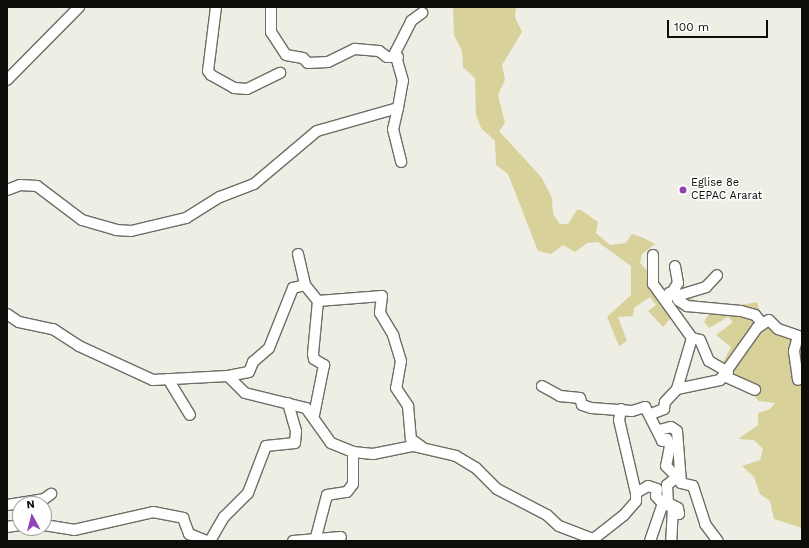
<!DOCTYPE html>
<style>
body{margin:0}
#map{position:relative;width:809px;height:548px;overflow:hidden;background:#efeee5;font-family:"Work Sans",sans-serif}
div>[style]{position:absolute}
.green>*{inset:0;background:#d8d19a}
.roads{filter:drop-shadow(1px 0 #6e6d65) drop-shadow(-1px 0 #6e6d65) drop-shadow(0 1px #6e6d65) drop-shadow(0 -1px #6e6d65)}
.minor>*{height:10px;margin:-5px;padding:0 5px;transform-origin:5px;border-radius:5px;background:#fff}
.dots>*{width:11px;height:11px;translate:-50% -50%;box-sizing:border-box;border:2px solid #fff;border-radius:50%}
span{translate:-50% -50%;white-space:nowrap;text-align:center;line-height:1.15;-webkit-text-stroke:3px #fff;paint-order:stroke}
.poi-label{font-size:11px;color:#0e0d0a}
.left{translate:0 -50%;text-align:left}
.frame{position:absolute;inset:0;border:8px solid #0e0d0a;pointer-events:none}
.north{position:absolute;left:12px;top:496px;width:40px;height:40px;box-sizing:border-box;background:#fff;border:1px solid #9f9e9d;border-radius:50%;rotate:353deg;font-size:11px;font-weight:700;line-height:16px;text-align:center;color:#0e0d0a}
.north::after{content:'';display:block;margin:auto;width:14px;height:18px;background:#9344b4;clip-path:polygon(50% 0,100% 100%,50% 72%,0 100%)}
.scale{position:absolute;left:667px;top:20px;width:101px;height:18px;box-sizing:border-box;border:2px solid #0e0d0a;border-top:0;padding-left:5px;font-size:12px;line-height:14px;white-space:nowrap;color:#0e0d0a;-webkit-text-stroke:3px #fff;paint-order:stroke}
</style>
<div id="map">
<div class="green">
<i style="clip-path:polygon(453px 7px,516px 7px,515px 17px,522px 32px,502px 65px,505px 80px,498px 95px,505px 123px,499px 131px,542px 178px,552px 198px,553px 214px,560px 224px,568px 224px,577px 210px,581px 210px,598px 222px,596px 233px,610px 245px,626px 243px,632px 234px,644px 238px,655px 244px,642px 254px,640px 263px,665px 289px,683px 289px,698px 305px,721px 308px,732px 303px,739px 316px,746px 315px,741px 305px,757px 302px,762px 319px,792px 335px,802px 346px,802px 352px,798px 352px,802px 379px,802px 528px,774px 519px,770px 501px,760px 494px,754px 477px,742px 466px,760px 460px,763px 449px,754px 440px,738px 439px,758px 425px,758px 413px,770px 409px,775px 403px,759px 401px,748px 390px,731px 382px,723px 384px,717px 373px,731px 347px,716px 335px,733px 322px,728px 317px,709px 328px,704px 322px,709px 314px,693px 304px,670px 296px,676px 312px,663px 327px,648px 311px,656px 305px,650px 297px,634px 308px,633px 316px,618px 317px,627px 341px,619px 346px,607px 317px,631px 295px,631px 266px,598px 242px,587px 243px,575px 252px,563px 245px,551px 254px,538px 251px,508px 174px,496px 165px,495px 141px,481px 128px,476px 115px,475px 78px,463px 67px,462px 51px,454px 35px)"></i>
</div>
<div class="roads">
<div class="minor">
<i style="left:216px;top:7px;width:64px;rotate:97.1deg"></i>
<i style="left:208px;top:71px;width:5px;rotate:53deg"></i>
<i style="left:211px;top:75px;width:26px;rotate:29deg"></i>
<i style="left:234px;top:88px;width:13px;rotate:4deg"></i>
<i style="left:247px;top:89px;width:37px;rotate:-26deg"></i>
<i style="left:271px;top:7px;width:25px;rotate:90deg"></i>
<i style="left:271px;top:32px;width:27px;rotate:57deg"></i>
<i style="left:286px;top:55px;width:17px;rotate:10deg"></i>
<i style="left:303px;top:58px;width:7px;rotate:45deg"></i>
<i style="left:308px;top:63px;width:20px;rotate:-3deg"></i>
<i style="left:328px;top:62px;width:30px;rotate:-26deg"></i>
<i style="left:355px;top:49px;width:24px;rotate:5deg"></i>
<i style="left:379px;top:51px;width:10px;rotate:37deg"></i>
<i style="left:387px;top:57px;width:11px"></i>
<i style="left:7px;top:80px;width:103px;rotate:-45.4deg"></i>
<i style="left:398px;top:108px;width:22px;rotate:103deg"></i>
<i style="left:393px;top:129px;width:34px;rotate:76deg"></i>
<i style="left:7px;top:190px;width:14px;rotate:-21deg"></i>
<i style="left:20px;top:185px;width:17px;rotate:3deg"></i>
<i style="left:37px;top:186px;width:56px;rotate:37.1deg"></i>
<i style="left:82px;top:220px;width:35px;rotate:16deg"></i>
<i style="left:116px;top:230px;width:15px;rotate:4deg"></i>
<i style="left:131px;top:231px;width:57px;rotate:-13.3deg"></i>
<i style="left:186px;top:218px;width:40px;rotate:-32deg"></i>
<i style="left:220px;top:197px;width:36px;rotate:-21deg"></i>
<i style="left:254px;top:184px;width:82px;rotate:-40.1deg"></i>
<i style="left:317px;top:131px;width:84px;rotate:-15.9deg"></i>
<i style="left:398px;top:108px;width:27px;rotate:-80deg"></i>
<i style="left:403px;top:81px;width:29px;rotate:-106deg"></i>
<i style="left:395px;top:53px;width:36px;rotate:-63deg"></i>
<i style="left:411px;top:21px;width:14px;rotate:-36deg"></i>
<i style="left:298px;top:254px;width:32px;rotate:77deg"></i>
<i style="left:669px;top:293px;width:11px;rotate:10deg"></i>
<i style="left:680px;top:295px;width:27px;rotate:-17deg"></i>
<i style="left:706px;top:287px;width:16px;rotate:-47deg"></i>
<i style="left:680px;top:295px;width:5px;rotate:112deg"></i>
<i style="left:678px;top:300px;width:11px;rotate:34deg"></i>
<i style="left:687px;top:306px;width:54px;rotate:5.3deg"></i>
<i style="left:741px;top:311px;width:15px;rotate:16deg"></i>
<i style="left:755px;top:315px;width:11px;rotate:49deg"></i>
<i style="left:668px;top:298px;width:18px;rotate:-56deg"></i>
<i style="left:678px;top:283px;width:17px;rotate:-100deg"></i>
<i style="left:318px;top:301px;width:64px;rotate:-4.5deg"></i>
<i style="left:382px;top:296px;width:17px;rotate:97deg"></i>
<i style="left:380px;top:313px;width:26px;rotate:59deg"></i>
<i style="left:393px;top:335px;width:27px;rotate:73deg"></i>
<i style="left:401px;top:361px;width:27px;rotate:100deg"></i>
<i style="left:396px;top:388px;width:22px;rotate:56deg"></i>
<i style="left:408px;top:406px;width:33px;rotate:85deg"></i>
<i style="left:411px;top:439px;width:14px;rotate:36deg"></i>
<i style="left:7px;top:314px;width:14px;rotate:34deg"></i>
<i style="left:19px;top:322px;width:35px;rotate:12deg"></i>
<i style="left:53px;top:329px;width:31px;rotate:33deg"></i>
<i style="left:79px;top:346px;width:81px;rotate:24.7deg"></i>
<i style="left:153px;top:380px;width:75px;rotate:-3.1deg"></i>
<i style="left:228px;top:376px;width:24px;rotate:45deg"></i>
<i style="left:245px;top:393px;width:63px;rotate:13.8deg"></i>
<i style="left:306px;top:408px;width:43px;rotate:54.5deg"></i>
<i style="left:331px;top:443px;width:24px;rotate:22deg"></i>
<i style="left:353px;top:452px;width:20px;rotate:6deg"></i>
<i style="left:373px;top:454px;width:41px;rotate:-11.3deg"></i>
<i style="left:413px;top:446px;width:44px;rotate:13.1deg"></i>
<i style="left:456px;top:456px;width:23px;rotate:31deg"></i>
<i style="left:476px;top:468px;width:30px;rotate:45deg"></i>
<i style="left:497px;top:489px;width:56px;rotate:27.5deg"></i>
<i style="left:547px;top:515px;width:16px;rotate:43deg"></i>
<i style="left:559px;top:526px;width:36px;rotate:21deg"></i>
<i style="left:692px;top:338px;width:8px;rotate:14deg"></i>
<i style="left:700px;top:340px;width:23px;rotate:67deg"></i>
<i style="left:709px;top:361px;width:22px;rotate:30deg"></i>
<i style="left:228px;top:376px;width:21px;rotate:-11deg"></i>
<i style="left:249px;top:372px;width:11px;rotate:-68deg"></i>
<i style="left:253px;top:362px;width:21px;rotate:-41deg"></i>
<i style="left:269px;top:348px;width:65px;rotate:-68.2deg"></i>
<i style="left:293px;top:288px;width:12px;rotate:-14deg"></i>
<i style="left:305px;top:285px;width:21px;rotate:51deg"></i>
<i style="left:318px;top:301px;width:53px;rotate:95.4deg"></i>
<i style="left:313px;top:354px;width:5px;rotate:79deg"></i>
<i style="left:314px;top:359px;width:12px;rotate:31deg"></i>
<i style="left:324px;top:365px;width:51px;rotate:101.3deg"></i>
<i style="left:724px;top:376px;width:34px;rotate:24deg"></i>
<i style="left:168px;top:379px;width:42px;rotate:58.6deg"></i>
<i style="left:542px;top:386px;width:21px;rotate:29deg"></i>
<i style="left:560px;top:396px;width:20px;rotate:6deg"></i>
<i style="left:580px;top:398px;width:7px;rotate:74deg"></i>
<i style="left:582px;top:405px;width:9px;rotate:18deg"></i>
<i style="left:591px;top:408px;width:41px;rotate:4.2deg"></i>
<i style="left:632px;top:411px;width:14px;rotate:-17deg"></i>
<i style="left:645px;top:407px;width:38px;rotate:63deg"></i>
<i style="left:662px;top:441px;width:5px;rotate:-22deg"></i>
<i style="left:667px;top:439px;width:8px;rotate:67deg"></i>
<i style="left:670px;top:446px;width:20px;rotate:101deg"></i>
<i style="left:666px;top:466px;width:16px;rotate:45deg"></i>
<i style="left:677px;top:477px;width:13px;rotate:141deg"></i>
<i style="left:667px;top:485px;width:18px;rotate:87deg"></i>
<i style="left:668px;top:503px;width:11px;rotate:27deg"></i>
<i style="left:678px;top:508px;width:6px;rotate:81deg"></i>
<i style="left:679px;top:514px;width:4px;rotate:-153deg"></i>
<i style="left:677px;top:389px;width:44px;rotate:-11.8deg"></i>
<i style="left:720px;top:380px;width:64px;rotate:-54.6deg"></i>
<i style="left:757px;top:328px;width:14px;rotate:-34deg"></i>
<i style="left:769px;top:320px;width:13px;rotate:45deg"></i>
<i style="left:778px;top:329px;width:21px;rotate:19deg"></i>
<i style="left:798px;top:336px;width:16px;rotate:105deg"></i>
<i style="left:794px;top:351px;width:29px;rotate:82deg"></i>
<i style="left:621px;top:409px;width:11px;rotate:100deg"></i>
<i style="left:619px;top:420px;width:75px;rotate:76.9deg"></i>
<i style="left:651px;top:414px;width:14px;rotate:-21deg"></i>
<i style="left:664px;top:409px;width:7px;rotate:-82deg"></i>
<i style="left:665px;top:402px;width:18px;rotate:-47deg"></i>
<i style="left:677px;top:389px;width:53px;rotate:-73.6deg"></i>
<i style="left:692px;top:338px;width:67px;rotate:-125.8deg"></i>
<i style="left:653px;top:284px;width:29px;rotate:-90deg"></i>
<i style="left:659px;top:430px;width:12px;rotate:-14deg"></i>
<i style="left:671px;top:427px;width:7px;rotate:34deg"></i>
<i style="left:677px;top:431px;width:52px;rotate:85.6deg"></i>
<i style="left:681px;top:483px;width:12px;rotate:14deg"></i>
<i style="left:693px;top:486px;width:40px;rotate:72deg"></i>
<i style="left:705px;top:524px;width:21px;rotate:53deg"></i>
<i style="left:7px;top:505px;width:37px;rotate:-9deg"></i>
<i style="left:44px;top:499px;width:9px;rotate:-36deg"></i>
<i style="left:44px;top:525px;width:30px;rotate:9deg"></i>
<i style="left:74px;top:530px;width:81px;rotate:-12.8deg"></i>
<i style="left:153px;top:512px;width:31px;rotate:11deg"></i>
<i style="left:183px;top:518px;width:17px;rotate:69deg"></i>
<i style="left:189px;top:534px;width:18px;rotate:22deg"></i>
<i style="left:7px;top:527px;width:13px;rotate:-9deg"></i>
<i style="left:316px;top:537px;width:43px;rotate:-75.3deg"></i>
<i style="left:327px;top:495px;width:20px;rotate:-9deg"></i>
<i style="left:347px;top:492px;width:10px;rotate:-53deg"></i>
<i style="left:353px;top:484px;width:32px;rotate:-90deg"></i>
<i style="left:210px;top:541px;width:28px;rotate:-60deg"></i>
<i style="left:224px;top:517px;width:34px;rotate:-45deg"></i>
<i style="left:248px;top:493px;width:50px;rotate:-69deg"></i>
<i style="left:266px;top:446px;width:29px;rotate:-6deg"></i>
<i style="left:295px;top:443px;width:12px;rotate:-85deg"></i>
<i style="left:296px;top:431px;width:29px;rotate:-106deg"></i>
<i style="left:293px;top:541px;width:48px;rotate:-4.8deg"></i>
<i style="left:591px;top:541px;width:42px;rotate:-38.2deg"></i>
<i style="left:624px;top:515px;width:18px;rotate:-49deg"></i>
<i style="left:636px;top:501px;width:8px;rotate:-90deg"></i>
<i style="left:636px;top:493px;width:14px;rotate:-30deg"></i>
<i style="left:648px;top:486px;width:9px;rotate:18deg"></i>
<i style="left:657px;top:489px;width:7px;rotate:98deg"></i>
<i style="left:656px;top:496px;width:11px;rotate:49deg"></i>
<i style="left:663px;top:504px;width:10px;rotate:17deg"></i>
<i style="left:673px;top:507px;width:34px;rotate:93deg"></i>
<i style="left:650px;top:541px;width:39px;rotate:-71deg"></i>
</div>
</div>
<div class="dots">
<i style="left:683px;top:190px;background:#9344b4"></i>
</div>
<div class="poi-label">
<span class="left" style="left:691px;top:190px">Eglise 8e<br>CEPAC Ararat</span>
</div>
<div class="frame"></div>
<div class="north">N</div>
<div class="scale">100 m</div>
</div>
